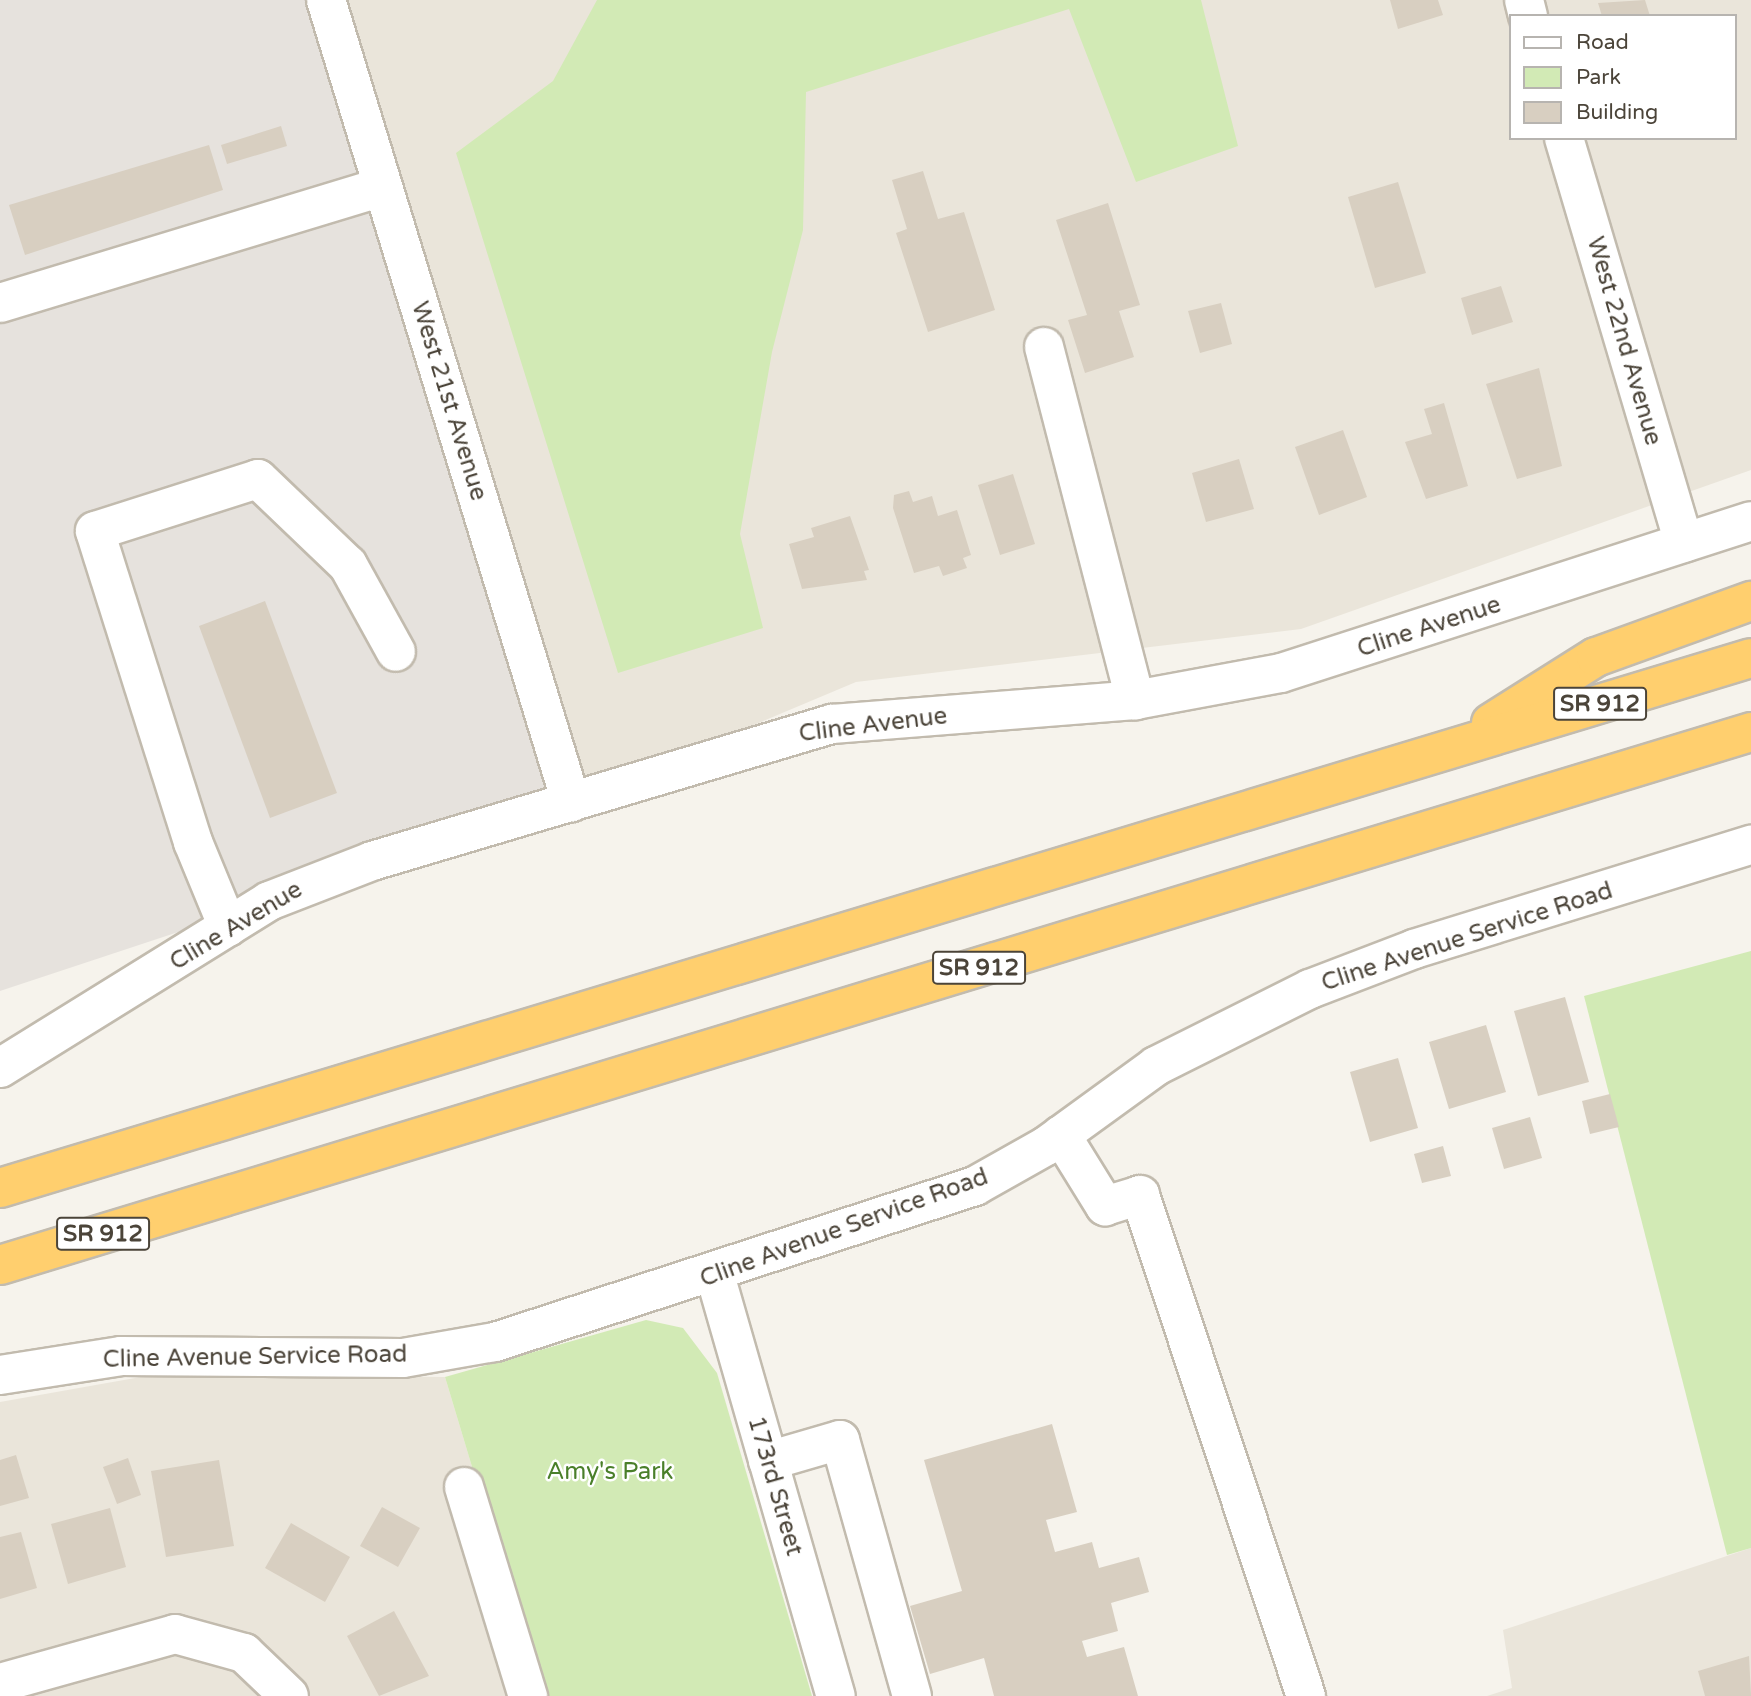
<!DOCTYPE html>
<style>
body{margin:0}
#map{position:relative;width:1751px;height:1696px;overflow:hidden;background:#f6f3ec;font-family:"Varela Round",sans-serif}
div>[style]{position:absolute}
.residential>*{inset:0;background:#eae5da}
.industrial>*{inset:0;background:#e6e2dd}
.green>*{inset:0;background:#d2eab5}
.building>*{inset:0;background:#d8cfc1}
.roads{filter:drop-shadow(2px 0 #c2bbae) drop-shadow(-2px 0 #c2bbae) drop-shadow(0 2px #c2bbae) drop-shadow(0 -2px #c2bbae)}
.minor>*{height:38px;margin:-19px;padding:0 19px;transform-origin:19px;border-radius:19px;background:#fff}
.highway>*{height:38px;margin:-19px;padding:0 19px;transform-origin:19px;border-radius:19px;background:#ffcf6e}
span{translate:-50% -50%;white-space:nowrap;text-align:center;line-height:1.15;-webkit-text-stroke:5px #fff;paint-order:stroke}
.shield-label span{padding:2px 5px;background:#fff;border:2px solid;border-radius:5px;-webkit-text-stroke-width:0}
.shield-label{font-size:23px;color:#4b4439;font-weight:700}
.street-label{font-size:24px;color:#4b4439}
.park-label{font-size:24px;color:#4a7f2a}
.legend{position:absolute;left:1509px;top:14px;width:228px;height:126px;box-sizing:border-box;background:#fff;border:2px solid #b7b4b0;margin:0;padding:9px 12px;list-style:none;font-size:21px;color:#4b4439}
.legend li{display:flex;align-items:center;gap:14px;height:35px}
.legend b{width:35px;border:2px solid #b7b4b0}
</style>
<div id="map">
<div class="residential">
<i style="clip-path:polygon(evenodd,324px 0,1751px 0,1751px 470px,1301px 629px,856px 682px,571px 802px,324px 0,1511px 16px,1735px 16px,1735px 138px,1511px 138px,1511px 16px)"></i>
<i style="clip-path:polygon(152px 1375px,445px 1377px,541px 1696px,0 1696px,0 1402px)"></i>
<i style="clip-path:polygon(1751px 1548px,1751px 1696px,1487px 1696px,1512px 1688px,1503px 1630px)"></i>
</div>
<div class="industrial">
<i style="clip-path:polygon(0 0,324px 0,571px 802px,0 991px)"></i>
</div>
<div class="green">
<i style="clip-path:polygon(597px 0,1201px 0,1238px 146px,1136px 182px,1069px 9px,806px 92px,803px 230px,772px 352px,740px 534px,763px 628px,618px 673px,456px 153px,553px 81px)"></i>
<i style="clip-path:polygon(1751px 951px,1751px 1548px,1727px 1555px,1584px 996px)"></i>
<i style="clip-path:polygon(646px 1320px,683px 1328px,717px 1373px,812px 1696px,541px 1696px,445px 1377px)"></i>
</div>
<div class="building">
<i style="clip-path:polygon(1390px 0,1438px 0,1443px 15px,1398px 29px)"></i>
<i style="clip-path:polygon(1645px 0,1650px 16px,1602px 16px,1598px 3px)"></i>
<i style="clip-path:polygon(281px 126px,287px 146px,227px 164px,221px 145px)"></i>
<i style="clip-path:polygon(209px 145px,223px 190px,25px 255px,9px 205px)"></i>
<i style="clip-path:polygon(923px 171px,938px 219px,964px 212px,995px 310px,928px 332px,896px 233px,907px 229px,892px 180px)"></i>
<i style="clip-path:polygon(1398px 182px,1426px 273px,1375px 288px,1348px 197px)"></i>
<i style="clip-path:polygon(1108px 203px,1140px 305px,1119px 311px,1134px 357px,1085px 373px,1068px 320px,1087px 315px,1056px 220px)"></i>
<i style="clip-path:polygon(1501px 286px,1513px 322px,1472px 335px,1461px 298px)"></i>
<i style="clip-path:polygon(1221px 303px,1232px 344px,1200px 353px,1188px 311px)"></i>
<i style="clip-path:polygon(1539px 368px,1562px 466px,1517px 479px,1486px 384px)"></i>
<i style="clip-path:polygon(1444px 403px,1468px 486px,1426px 499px,1405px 442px,1432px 434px,1424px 409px)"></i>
<i style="clip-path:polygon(1343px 430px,1367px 497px,1319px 515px,1295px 447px)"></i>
<i style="clip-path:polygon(1239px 459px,1254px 509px,1206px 522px,1192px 473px)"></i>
<i style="clip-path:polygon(1013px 474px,1035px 544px,1000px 555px,978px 485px)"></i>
<i style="clip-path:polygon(909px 491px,913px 502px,932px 496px,938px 516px,957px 510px,971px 555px,963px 558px,967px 568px,943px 576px,939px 566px,914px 573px,893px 508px,894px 495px)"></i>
<i style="clip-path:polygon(850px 516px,869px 570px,864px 571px,867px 580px,802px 589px,789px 544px,814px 537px,811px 528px)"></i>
<i style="clip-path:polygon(265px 601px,337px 793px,270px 818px,199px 626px)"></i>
<i style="clip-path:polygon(1565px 997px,1589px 1082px,1538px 1096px,1514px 1011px)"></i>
<i style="clip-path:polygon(1486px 1025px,1506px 1092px,1449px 1109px,1429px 1042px)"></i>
<i style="clip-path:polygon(1398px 1058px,1418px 1128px,1370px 1142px,1350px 1072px)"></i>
<i style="clip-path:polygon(1610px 1094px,1619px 1127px,1590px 1134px,1582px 1101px)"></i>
<i style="clip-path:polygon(1530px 1117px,1542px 1158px,1504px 1169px,1492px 1128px)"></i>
<i style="clip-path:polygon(1443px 1146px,1451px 1176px,1422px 1183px,1414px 1154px)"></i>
<i style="clip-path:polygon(1052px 1424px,1077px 1512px,1046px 1520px,1055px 1552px,1092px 1542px,1099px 1568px,1139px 1557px,1149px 1592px,1111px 1603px,1118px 1631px,1082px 1641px,1087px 1657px,1124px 1647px,1138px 1696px,994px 1696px,984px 1658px,930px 1674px,910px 1606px,962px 1591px,924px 1460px)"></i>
<i style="clip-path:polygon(16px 1455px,29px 1498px,0 1506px,0 1460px)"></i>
<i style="clip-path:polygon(128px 1458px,141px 1495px,117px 1504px,103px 1467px)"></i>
<i style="clip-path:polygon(219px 1460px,234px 1546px,166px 1557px,151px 1471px)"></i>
<i style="clip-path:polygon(382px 1507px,420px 1528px,398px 1567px,360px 1546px)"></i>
<i style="clip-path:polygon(110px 1508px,126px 1567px,68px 1584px,51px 1524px)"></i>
<i style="clip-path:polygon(291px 1523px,350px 1557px,325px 1602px,265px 1568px)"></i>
<i style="clip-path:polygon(21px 1532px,37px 1588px,0 1599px,0 1537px)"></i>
<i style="clip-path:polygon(394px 1611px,429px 1676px,379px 1696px,347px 1636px)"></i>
<i style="clip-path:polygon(1749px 1656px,1751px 1696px,1705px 1696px,1698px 1671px)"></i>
</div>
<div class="roads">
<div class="minor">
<i style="left:326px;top:0;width:839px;rotate:73.01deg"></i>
<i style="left:1524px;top:0;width:16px;rotate:76deg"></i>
<i style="left:1564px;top:138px;width:422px;rotate:73.5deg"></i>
<i style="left:0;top:303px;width:400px;rotate:-16.9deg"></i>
<i style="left:1044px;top:347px;width:365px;rotate:75.5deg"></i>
<i style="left:228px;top:927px;width:92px;rotate:-112.4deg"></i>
<i style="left:193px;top:842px;width:326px;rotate:-107.5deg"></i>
<i style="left:95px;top:531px;width:171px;rotate:-17.7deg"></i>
<i style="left:258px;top:479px;width:124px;rotate:43.7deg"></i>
<i style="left:348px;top:565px;width:99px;rotate:61.1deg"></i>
<i style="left:0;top:1068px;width:317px;rotate:-31.8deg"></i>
<i style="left:269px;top:901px;width:110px;rotate:-21.2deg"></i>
<i style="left:372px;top:861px;width:480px;rotate:-16.6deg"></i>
<i style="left:832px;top:724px;width:304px;rotate:-4.5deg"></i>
<i style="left:1135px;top:700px;width:148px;rotate:-10.5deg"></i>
<i style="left:1281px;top:673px;width:494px;rotate:-17.9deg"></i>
<i style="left:1061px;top:1135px;width:84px;rotate:58.2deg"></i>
<i style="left:1105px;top:1206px;width:37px;rotate:-17deg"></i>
<i style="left:1140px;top:1195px;width:528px;rotate:71.67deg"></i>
<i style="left:715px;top:1275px;width:438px;rotate:74deg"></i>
<i style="left:0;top:1375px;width:122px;rotate:-8.9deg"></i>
<i style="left:121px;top:1356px;width:282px;rotate:0.4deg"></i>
<i style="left:403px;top:1358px;width:93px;rotate:-9.9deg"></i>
<i style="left:495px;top:1342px;width:505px;rotate:-18deg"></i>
<i style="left:975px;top:1186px;width:81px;rotate:-29.4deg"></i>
<i style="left:1046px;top:1146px;width:136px;rotate:-36deg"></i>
<i style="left:1156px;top:1066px;width:172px;rotate:-26.6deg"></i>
<i style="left:1310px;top:989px;width:111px;rotate:-21deg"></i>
<i style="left:1414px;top:949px;width:353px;rotate:-17.2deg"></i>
<i style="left:768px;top:1461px;width:75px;rotate:-16.3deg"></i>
<i style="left:840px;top:1440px;width:266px;rotate:74.3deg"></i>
<i style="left:464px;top:1487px;width:219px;rotate:73deg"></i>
<i style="left:0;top:1683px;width:182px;rotate:-15.6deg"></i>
<i style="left:175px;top:1634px;width:72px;rotate:15.4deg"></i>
<i style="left:244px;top:1653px;width:62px;rotate:43.7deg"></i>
</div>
<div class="highway">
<i style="left:1491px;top:723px;width:124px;rotate:-32.2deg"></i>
<i style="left:1596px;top:657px;width:165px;rotate:-19.9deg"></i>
<i style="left:0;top:1188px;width:1829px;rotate:-16.84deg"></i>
<i style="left:0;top:1265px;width:1830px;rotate:-16.93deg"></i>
</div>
</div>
<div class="shield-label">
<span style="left:1600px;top:704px">SR 912</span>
<span style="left:979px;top:968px">SR 912</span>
<span style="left:103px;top:1234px">SR 912</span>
</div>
<div class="street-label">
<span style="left:1624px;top:341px;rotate:74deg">West 22nd Avenue</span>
<span style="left:449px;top:401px;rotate:73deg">West 21st Avenue</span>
<span style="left:1429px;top:627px;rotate:-18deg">Cline Avenue</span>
<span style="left:873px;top:725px;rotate:-7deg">Cline Avenue</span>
<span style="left:236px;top:926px;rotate:-31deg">Cline Avenue</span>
<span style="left:1467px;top:937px;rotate:-18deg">Cline Avenue Service Road</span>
<span style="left:844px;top:1228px;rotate:-20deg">Cline Avenue Service Road</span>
<span style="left:255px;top:1357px;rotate:-1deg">Cline Avenue Service Road</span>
<span style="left:775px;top:1486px;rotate:74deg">173rd Street</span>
</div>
<div class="park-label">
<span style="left:610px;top:1472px">Amy's Park</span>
</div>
<ul class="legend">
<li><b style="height:9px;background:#fff"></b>Road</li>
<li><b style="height:19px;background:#d2eab5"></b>Park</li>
<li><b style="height:19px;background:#d8cfc1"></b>Building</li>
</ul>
</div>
